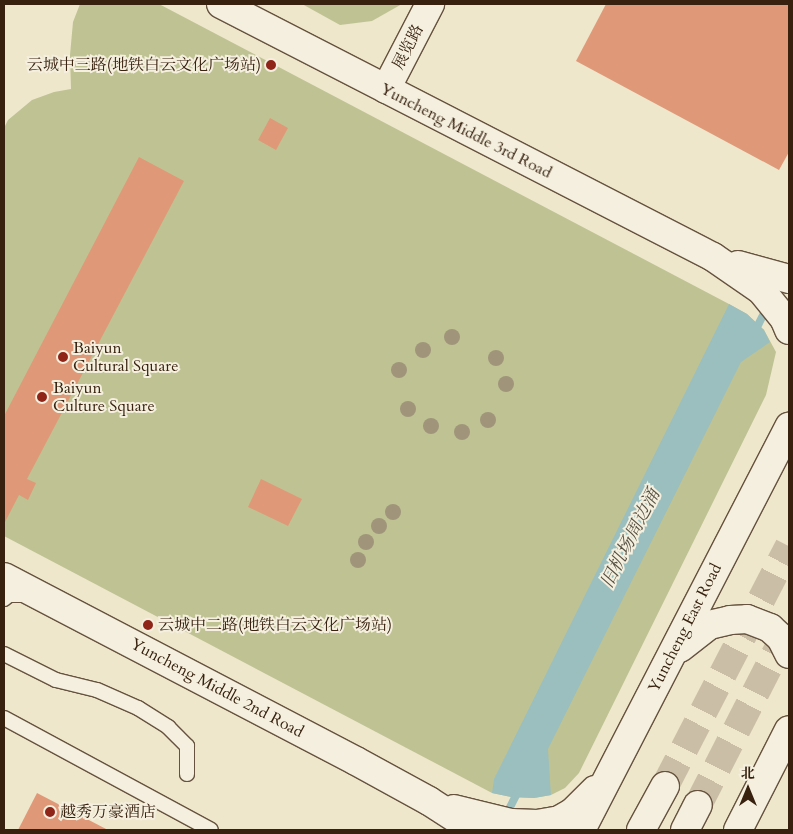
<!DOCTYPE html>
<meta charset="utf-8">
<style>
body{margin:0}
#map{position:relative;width:793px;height:834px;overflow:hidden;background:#eee7cc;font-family:Cardo,"Noto Serif SC",serif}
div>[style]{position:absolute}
.green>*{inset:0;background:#bfc393}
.water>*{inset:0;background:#9bbfbe}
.stream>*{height:8px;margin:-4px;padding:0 4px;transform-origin:4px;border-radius:4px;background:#9bbfbe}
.building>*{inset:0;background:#df9978}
.secondary-tunnel>*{height:28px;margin-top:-14px;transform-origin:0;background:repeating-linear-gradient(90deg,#cabfa6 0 28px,transparent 0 42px)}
.roads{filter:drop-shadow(1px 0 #66523e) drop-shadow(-1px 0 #66523e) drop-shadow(0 1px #66523e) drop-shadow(0 -1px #66523e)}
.lane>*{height:14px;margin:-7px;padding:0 7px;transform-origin:7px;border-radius:7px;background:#f4efde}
.street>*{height:28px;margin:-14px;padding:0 14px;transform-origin:14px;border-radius:14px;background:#f4efde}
.secondary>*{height:28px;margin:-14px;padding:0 14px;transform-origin:14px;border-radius:14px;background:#f4efde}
.trees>*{width:16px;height:16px;margin:-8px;border-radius:50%;background:#a0957a}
.dots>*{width:14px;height:14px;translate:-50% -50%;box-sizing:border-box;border:2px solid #f4efde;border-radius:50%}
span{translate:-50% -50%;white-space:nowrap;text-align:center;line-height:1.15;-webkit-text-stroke:4px #f4efde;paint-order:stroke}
.street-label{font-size:16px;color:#38210e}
.poi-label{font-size:16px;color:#38210e}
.right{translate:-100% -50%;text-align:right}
.left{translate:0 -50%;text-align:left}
.water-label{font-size:18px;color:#565043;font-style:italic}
.frame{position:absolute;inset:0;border:5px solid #38210e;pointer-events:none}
.north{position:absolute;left:723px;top:764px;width:50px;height:50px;-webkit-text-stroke:4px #f4efde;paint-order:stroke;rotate:0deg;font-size:14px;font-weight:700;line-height:20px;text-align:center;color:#38210e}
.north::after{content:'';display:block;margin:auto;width:18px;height:22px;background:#38210e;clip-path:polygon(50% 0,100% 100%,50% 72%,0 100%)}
</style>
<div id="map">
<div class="green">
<i style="clip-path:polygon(80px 4px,159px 4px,729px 304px,747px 314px,764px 330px,776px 352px,766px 395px,579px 773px,565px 788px,551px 795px,534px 798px,511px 797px,492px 793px,4px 536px,4px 128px,8px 120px,32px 100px,54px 92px,71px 89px,70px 55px,73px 22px)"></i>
<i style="clip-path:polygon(302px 4px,402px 4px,372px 21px,340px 25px)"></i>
</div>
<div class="water">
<i style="clip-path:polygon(729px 304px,747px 314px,764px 330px,770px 342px,741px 362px,548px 749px,551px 795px,534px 798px,511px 797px,492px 793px,494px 779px)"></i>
</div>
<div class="stream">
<i style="left:754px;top:333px;width:29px;rotate:-63deg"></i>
<i style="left:505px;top:817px;width:30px;rotate:-63deg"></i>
</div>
<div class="building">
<i style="clip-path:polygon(606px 4px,789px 4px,789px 152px,779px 170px,576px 61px)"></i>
<i style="clip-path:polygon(270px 118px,288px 128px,276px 150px,258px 140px)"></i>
<i style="clip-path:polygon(139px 157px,184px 181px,27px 479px,36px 483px,28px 500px,19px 495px,4px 524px,4px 416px)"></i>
<i style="clip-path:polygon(261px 479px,302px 499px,288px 526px,248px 507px)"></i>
<i style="clip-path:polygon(37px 793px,108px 830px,18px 830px)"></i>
</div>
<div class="secondary-tunnel">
<i style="left:665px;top:786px;width:270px;rotate:-62.7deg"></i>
<i style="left:698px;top:805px;width:200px;rotate:-62.9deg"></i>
</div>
<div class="roads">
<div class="lane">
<i style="left:4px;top:599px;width:6px;rotate:-39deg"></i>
<i style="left:9px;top:595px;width:18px"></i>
<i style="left:4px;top:654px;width:58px;rotate:26.6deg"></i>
<i style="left:56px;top:680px;width:42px;rotate:13.7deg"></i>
<i style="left:97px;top:690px;width:45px;rotate:23.7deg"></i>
<i style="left:138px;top:708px;width:36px;rotate:32deg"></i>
<i style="left:168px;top:727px;width:27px;rotate:45deg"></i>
<i style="left:187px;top:746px;width:28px;rotate:90deg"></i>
<i style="left:4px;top:718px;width:235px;rotate:28.4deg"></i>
</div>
<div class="street">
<i style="left:386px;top:89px;width:96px;rotate:-62.6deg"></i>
</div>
<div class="secondary">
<i style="left:221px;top:4px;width:553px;rotate:27.21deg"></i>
<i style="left:713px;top:257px;width:58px;rotate:34.5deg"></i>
<i style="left:761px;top:290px;width:36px;rotate:51deg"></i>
<i style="left:784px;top:318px;width:13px;rotate:67deg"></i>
<i style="left:738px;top:265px;width:53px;rotate:15.4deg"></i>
<i style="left:4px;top:577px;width:397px;rotate:27.6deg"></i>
<i style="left:356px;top:761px;width:83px;rotate:28.7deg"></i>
<i style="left:429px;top:801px;width:54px;rotate:32.8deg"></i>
<i style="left:680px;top:648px;width:37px;rotate:-38deg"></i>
<i style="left:709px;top:625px;width:22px;rotate:-13deg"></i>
<i style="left:730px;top:620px;width:17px;rotate:-3deg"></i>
<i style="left:747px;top:619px;width:25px;rotate:21deg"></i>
<i style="left:770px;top:628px;width:15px;rotate:42deg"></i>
<i style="left:781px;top:638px;width:18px;rotate:63deg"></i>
<i style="left:454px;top:809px;width:59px;rotate:13.8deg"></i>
<i style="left:511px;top:823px;width:26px;rotate:2deg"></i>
<i style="left:537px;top:824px;width:22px;rotate:-10deg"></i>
<i style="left:559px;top:820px;width:16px;rotate:-30deg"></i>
<i style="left:573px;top:812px;width:31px;rotate:-45deg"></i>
<i style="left:581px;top:830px;width:454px;rotate:-62.7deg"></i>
<i style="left:641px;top:830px;width:50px;rotate:-61.4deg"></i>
<i style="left:685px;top:830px;width:28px;rotate:-63deg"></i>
<i style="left:738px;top:830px;width:112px;rotate:-63deg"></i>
</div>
</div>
<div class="trees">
<i style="left:452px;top:337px"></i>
<i style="left:423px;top:350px"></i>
<i style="left:496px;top:358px"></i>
<i style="left:399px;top:370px"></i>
<i style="left:506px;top:384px"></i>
<i style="left:408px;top:409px"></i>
<i style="left:488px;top:420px"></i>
<i style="left:431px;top:426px"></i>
<i style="left:462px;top:432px"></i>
<i style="left:393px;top:512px"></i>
<i style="left:379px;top:526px"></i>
<i style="left:366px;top:542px"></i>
<i style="left:358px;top:560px"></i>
</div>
<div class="dots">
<i style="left:271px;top:65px;background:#8f2418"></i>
<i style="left:63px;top:357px;background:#8f2418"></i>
<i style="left:42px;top:397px;background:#8f2418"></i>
<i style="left:148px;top:625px;background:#8f2418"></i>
<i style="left:50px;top:812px;background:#8f2418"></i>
</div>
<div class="street-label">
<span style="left:408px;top:47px;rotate:-63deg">展览路</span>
<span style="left:466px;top:131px;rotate:27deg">Yuncheng Middle 3rd Road</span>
<span style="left:685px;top:628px;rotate:-63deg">Yuncheng East Road</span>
<span style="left:217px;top:688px;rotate:28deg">Yuncheng Middle 2nd Road</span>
</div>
<div class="poi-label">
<span class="right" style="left:261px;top:65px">云城中三路(地铁白云文化广场站)</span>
<span class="left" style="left:73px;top:357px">Baiyun<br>Cultural Square</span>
<span class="left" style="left:53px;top:397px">Baiyun<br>Culture Square</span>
<span class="left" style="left:158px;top:625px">云城中二路(地铁白云文化广场站)</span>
<span class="left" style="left:60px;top:812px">越秀万豪酒店</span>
</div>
<div class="water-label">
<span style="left:631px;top:539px;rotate:-63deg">旧机场周边涌</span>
</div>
<div class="frame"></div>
<div class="north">北</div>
</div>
